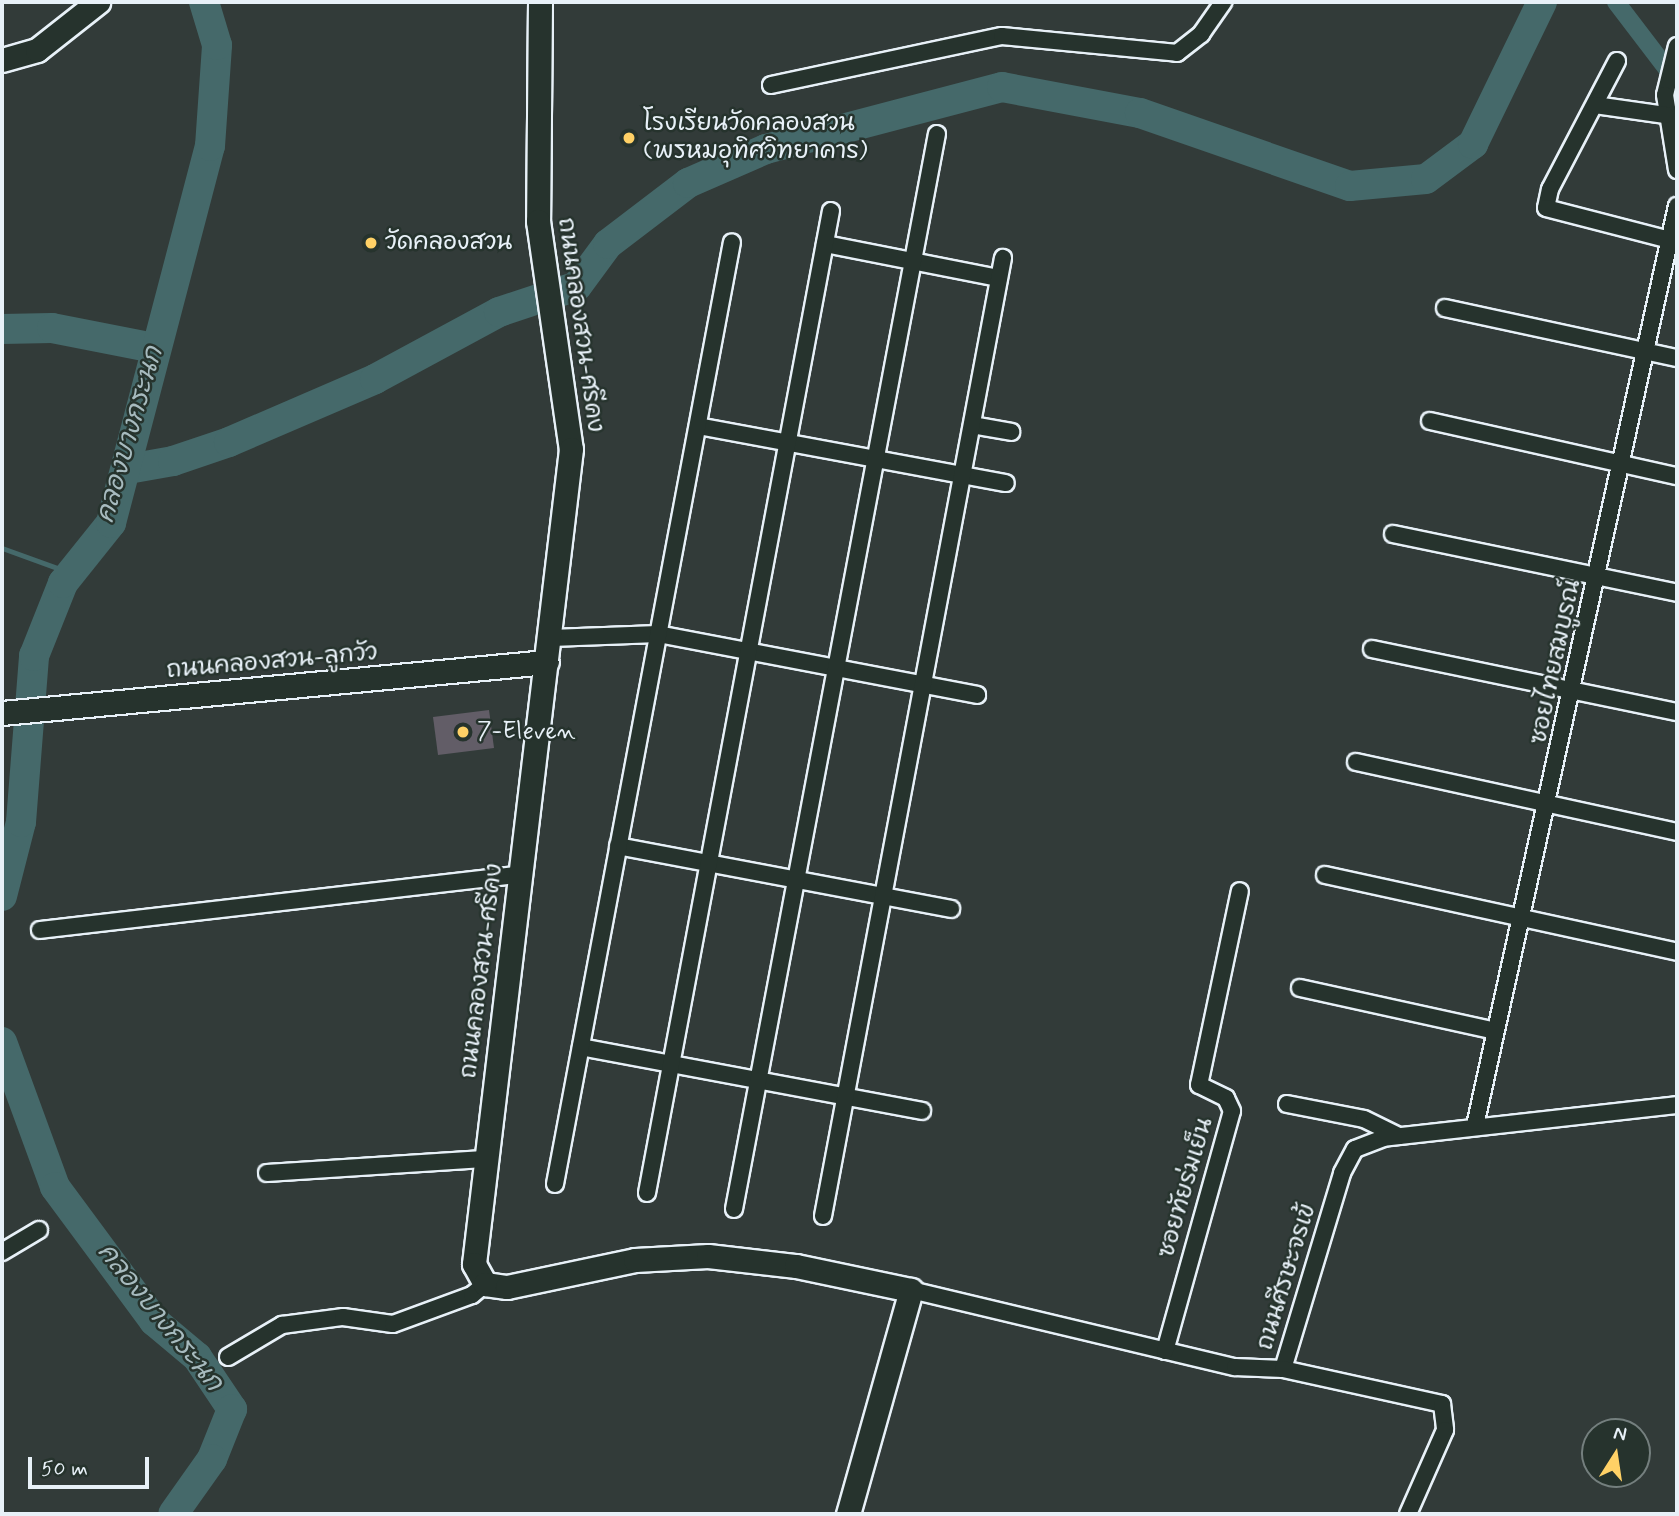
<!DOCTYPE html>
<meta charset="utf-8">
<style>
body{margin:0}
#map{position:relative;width:1679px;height:1516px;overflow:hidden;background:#323b39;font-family:Mynerve,"Playpen Sans Thai",sans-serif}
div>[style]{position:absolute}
.stream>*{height:5px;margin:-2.5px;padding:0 2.5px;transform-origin:2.5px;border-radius:2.5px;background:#45696a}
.canal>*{height:18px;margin:-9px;padding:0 9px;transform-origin:9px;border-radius:9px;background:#45696a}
.river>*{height:30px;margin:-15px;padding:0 15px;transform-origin:15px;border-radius:15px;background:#45696a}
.building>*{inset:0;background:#625d67}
.roads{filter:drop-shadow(2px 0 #e8f1f8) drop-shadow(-2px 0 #e8f1f8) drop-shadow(0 2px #e8f1f8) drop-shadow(0 -2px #e8f1f8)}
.street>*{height:16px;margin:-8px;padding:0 8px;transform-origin:8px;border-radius:8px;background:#26332d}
.secondary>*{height:23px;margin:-11.5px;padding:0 11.5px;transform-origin:11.5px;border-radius:11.5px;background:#26332d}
.dots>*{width:19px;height:19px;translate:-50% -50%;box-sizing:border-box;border:4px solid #26332d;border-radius:50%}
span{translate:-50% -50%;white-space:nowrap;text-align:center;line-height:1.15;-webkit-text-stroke:5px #26332d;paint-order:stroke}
.poi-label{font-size:24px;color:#e8f1f8}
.left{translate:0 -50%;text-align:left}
.street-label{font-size:24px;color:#e8f1f8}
.water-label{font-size:26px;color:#a7bbbf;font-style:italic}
.frame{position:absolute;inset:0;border:4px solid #e8f1f8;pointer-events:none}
.north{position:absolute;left:1581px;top:1418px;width:70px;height:70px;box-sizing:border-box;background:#26332d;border:2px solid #747f7e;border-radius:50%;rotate:12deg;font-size:19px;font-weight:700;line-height:28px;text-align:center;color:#e8f1f8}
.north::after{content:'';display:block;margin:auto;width:24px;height:32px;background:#ffd166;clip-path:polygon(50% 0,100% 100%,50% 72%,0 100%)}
.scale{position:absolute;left:28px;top:1457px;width:121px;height:32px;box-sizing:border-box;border:4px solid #e8f1f8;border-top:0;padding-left:9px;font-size:21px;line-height:24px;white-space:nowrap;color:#e8f1f8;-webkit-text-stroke:5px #26332d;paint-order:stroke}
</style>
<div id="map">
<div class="stream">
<i style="left:2px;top:548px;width:73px;rotate:19.9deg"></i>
</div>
<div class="canal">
<i style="left:1616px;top:2px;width:101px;rotate:52.7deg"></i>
</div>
<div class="river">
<i style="left:2px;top:329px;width:50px;rotate:-1.1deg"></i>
<i style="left:52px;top:328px;width:104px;rotate:11.1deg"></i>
<i style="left:128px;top:469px;width:46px;rotate:-10.1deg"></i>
<i style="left:173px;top:461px;width:59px;rotate:-18.7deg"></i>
<i style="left:229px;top:442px;width:159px;rotate:-23.3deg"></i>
<i style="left:375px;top:379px;width:141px;rotate:-28.4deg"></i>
<i style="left:499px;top:312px;width:82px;rotate:-18.4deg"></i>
<i style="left:577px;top:286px;width:52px;rotate:-53.6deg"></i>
<i style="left:608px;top:244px;width:101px;rotate:-37.3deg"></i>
<i style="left:688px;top:183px;width:85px;rotate:-23.6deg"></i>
<i style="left:766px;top:149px;width:244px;rotate:-14.7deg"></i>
<i style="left:1002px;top:87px;width:140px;rotate:10.7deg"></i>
<i style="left:1140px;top:113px;width:222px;rotate:19.2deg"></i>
<i style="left:1350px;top:186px;width:76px;rotate:-5.3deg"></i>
<i style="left:1426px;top:179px;width:59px;rotate:-36.7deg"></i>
<i style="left:1473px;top:144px;width:158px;rotate:-64.1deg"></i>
<i style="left:2px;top:896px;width:76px;rotate:-75.6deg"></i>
<i style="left:21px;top:822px;width:167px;rotate:-85.5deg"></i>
<i style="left:34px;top:656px;width:79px;rotate:-68.3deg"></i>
<i style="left:63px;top:583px;width:77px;rotate:-51.3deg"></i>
<i style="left:111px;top:523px;width:390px;rotate:-75.3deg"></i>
<i style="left:210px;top:146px;width:101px;rotate:-86deg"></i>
<i style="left:217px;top:45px;width:45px;rotate:-106.8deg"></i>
<i style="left:2px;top:1042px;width:154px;rotate:69.9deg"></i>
<i style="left:55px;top:1187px;width:167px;rotate:53.5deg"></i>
<i style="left:154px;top:1321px;width:56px;rotate:39.9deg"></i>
<i style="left:197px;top:1357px;width:63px;rotate:56.1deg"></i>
<i style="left:232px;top:1409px;width:54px;rotate:111.8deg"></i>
<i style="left:212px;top:1459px;width:67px;rotate:125.3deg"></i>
</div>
<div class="building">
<i style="clip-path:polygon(489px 710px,494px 748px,438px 755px,433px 717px)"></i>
</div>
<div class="roads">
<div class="street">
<i style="left:1677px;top:46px;width:50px;rotate:103.8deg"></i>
<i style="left:1665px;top:95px;width:76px;rotate:80.9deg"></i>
<i style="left:1617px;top:61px;width:144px;rotate:117.6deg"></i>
<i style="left:1550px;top:189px;width:19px;rotate:102deg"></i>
<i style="left:1546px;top:208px;width:128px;rotate:14.5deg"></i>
<i style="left:771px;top:85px;width:236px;rotate:-12deg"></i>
<i style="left:1002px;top:36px;width:176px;rotate:5.5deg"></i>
<i style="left:1177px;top:53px;width:31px;rotate:-38deg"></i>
<i style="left:1201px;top:34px;width:39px;rotate:-55deg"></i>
<i style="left:1595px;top:105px;width:71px;rotate:8.1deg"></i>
<i style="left:825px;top:244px;width:177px;rotate:11.1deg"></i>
<i style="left:1445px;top:308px;width:237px;rotate:12.2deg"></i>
<i style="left:1430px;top:421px;width:253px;rotate:12.6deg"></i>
<i style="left:972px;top:425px;width:40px;rotate:10deg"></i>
<i style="left:698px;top:426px;width:313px;rotate:10.5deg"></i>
<i style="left:1393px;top:534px;width:290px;rotate:11.7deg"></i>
<i style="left:551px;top:638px;width:107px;rotate:-2.1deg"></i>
<i style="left:658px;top:634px;width:325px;rotate:10.8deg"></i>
<i style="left:1372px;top:649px;width:311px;rotate:11.7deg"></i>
<i style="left:1356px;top:762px;width:329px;rotate:12.3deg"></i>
<i style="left:618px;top:846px;width:339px;rotate:10.7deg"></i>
<i style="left:1325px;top:875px;width:360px;rotate:12.3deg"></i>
<i style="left:40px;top:930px;width:484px;rotate:-6.6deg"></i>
<i style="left:1300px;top:988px;width:200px;rotate:12.4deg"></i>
<i style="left:581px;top:1047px;width:347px;rotate:10.6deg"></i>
<i style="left:1287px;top:1104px;width:78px;rotate:11deg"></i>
<i style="left:1364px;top:1119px;width:39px;rotate:26deg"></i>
<i style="left:1475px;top:1126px;width:942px;rotate:-77.62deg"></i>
<i style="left:267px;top:1173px;width:217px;rotate:-3.7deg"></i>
<i style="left:555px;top:1184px;width:958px;rotate:-79.36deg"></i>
<i style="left:647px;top:1193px;width:999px;rotate:-79.39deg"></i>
<i style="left:734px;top:1209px;width:1094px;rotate:-79.31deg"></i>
<i style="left:823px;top:1216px;width:975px;rotate:-79.36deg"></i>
<i style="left:2px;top:1252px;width:43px;rotate:-30.7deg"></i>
<i style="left:911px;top:1290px;width:333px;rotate:13.4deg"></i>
<i style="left:1235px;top:1367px;width:48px;rotate:2.4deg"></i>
<i style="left:1283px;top:1369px;width:205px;rotate:-73.2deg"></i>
<i style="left:1342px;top:1173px;width:27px;rotate:-62deg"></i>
<i style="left:1355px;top:1149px;width:30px;rotate:-21deg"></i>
<i style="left:1383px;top:1138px;width:296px;rotate:-6.4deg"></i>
<i style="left:1165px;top:1351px;width:249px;rotate:-74.4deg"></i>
<i style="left:1232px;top:1111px;width:14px;rotate:-115deg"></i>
<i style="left:1226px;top:1098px;width:30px;rotate:-154deg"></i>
<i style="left:1199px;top:1085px;width:198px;rotate:-78.1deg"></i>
<i style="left:228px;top:1357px;width:63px;rotate:-30.7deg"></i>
<i style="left:282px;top:1325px;width:62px;rotate:-7.5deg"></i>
<i style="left:343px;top:1317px;width:50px;rotate:8deg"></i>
<i style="left:393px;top:1324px;width:84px;rotate:-20.2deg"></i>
<i style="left:472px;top:1295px;width:17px;rotate:-40deg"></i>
<i style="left:1283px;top:1369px;width:163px;rotate:12.4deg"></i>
<i style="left:1442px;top:1404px;width:26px;rotate:83deg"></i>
<i style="left:1445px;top:1430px;width:92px;rotate:113.8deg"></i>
</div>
<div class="secondary">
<i style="left:540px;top:2px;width:219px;rotate:90.5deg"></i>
<i style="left:538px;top:221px;width:230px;rotate:81.8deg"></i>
<i style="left:571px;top:449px;width:821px;rotate:96.79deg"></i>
<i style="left:474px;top:1264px;width:23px;rotate:61deg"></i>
<i style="left:485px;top:1284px;width:22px;rotate:8deg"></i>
<i style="left:507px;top:1287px;width:131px;rotate:-11.9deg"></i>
<i style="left:635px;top:1260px;width:73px;rotate:-3.1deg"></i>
<i style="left:708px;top:1256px;width:89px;rotate:6.5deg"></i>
<i style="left:796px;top:1266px;width:117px;rotate:11.8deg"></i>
<i style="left:911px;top:1290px;width:233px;rotate:105.7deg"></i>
<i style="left:2px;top:60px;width:36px;rotate:-16deg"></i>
<i style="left:37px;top:50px;width:78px;rotate:-38.2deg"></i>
<i style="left:2px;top:713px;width:547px;rotate:-5.35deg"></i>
</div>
</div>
<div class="dots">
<i style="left:629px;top:138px;background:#ffd166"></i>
<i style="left:371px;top:243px;background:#ffd166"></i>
<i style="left:463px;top:732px;background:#ffd166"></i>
</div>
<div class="poi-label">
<span class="left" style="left:643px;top:138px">โรงเรียนวัดคลองสวน<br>(พรหมอุทิศวิทยาคาร)</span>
<span class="left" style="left:385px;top:243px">วัดคลองสวน</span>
<span class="left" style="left:477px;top:732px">7-Eleven</span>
</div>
<div class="street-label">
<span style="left:580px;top:325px;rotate:82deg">ถนนคลองสวน-ศรีคง</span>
<span style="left:272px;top:662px;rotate:-5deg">ถนนคลองสวน-ลูกวัว</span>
<span style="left:1556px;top:662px;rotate:-78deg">ซอยไทยสมบูรณ์</span>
<span style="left:482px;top:971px;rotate:-83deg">ถนนคลองสวน-ศรีคง</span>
<span style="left:1186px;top:1188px;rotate:-74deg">ซอยทัยร่มเย็น</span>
<span style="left:1287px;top:1277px;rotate:-73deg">ถนนศีรษะจรเข้</span>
</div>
<div class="water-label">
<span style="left:131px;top:435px;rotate:-74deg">คลองบางกระนก</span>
<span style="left:159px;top:1318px;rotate:51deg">คลองบางกระนก</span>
</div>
<div class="frame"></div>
<div class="north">N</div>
<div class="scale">50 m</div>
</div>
